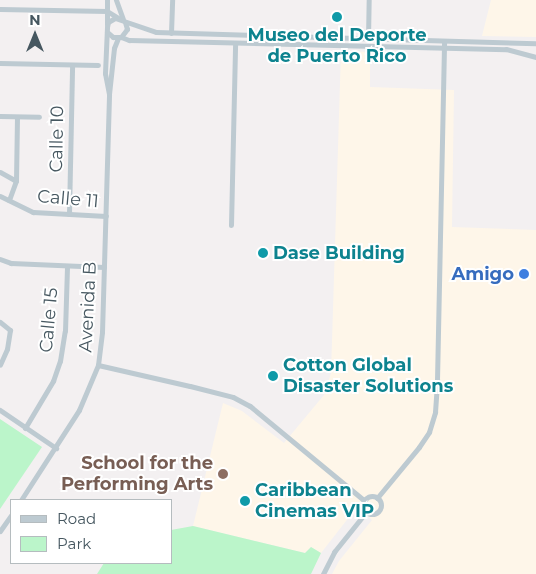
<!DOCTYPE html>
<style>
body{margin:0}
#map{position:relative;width:536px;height:574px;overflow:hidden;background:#f3f0f1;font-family:Montserrat,sans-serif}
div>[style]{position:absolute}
.commercial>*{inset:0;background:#fef6e9}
.green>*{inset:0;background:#bbf5ca}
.street>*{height:5px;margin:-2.5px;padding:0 2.5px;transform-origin:2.5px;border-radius:2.5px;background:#bdcad1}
.street>.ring{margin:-2.5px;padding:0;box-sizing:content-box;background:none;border:5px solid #bdcad1;border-radius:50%}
.dots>*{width:14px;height:14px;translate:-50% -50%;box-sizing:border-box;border:2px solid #fff;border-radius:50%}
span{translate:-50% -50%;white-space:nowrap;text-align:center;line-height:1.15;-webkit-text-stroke:4px #fff;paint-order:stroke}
.culture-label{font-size:18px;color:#0d838f;font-weight:700}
.left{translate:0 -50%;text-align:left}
.street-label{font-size:18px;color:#465760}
.shop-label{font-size:18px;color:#366cbe;font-weight:700}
.right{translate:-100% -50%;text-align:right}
.education-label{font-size:18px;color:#785e54;font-weight:700}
.legend{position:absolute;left:10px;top:499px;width:162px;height:65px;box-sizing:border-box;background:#fff;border:1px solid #b5bcbf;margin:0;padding:6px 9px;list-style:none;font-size:15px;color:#465760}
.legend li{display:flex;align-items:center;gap:10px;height:25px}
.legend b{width:25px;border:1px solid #b5bcbf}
.north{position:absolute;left:10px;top:10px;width:50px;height:50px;-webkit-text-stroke:4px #fff;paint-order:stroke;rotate:0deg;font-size:14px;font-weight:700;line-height:20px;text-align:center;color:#465760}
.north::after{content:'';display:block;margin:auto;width:18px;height:22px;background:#465760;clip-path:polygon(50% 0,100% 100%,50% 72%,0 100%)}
</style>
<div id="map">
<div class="commercial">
<i style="clip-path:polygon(491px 0,536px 0,536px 37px,482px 36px)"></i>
<i style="clip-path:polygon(341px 51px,370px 52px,370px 87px,454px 90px,452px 227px,536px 230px,536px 574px,332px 574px,339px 561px,372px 520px,357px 507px,321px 553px,311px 547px,305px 553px,193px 526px,223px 403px,242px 411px,284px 443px,324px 395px,331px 373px)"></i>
</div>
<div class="green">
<i style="clip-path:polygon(0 419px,42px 447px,0 509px)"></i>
<i style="clip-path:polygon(193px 526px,305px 553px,311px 547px,321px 553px,311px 574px,97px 574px,104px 563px,171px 563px,171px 530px)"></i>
</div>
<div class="street">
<i style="left:116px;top:0;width:20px;rotate:70deg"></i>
<i style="left:0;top:9px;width:107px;rotate:1.1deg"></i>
<i style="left:107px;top:11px;width:13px;rotate:32deg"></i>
<i style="left:107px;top:24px;width:24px;rotate:-90deg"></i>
<i style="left:107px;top:32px;width:8px;rotate:40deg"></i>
<i style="left:113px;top:37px;width:8px"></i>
<i style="left:121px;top:37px;width:10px;rotate:-53deg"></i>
<i style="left:127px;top:29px;width:7px;rotate:-106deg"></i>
<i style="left:171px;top:33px;width:33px;rotate:-88deg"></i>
<i style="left:121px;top:37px;width:9px;rotate:21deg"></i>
<i style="left:129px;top:40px;width:377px;rotate:1.4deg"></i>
<i style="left:506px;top:49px;width:31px;rotate:15deg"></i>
<i style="left:368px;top:39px;width:39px;rotate:-89deg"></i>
<i style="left:0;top:63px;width:98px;rotate:1.2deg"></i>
<i style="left:109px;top:94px;width:21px;rotate:-101deg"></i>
<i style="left:105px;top:73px;width:46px;rotate:-87.5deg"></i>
<i style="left:107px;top:27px;width:5px;rotate:-79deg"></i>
<i style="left:108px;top:22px;width:8px;rotate:-30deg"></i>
<i style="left:115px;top:18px;width:43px;rotate:18.9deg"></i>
<i style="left:156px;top:32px;width:380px;rotate:1.7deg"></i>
<i style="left:0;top:116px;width:39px;rotate:1deg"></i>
<i style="left:0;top:172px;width:18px;rotate:29deg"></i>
<i style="left:0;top:196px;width:37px;rotate:26deg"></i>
<i style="left:33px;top:212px;width:73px;rotate:3.1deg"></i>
<i style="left:9px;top:200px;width:20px;rotate:-70deg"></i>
<i style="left:16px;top:181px;width:64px;rotate:-89.1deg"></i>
<i style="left:69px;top:214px;width:149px;rotate:-88.8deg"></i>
<i style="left:231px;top:225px;width:182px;rotate:-88.7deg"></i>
<i style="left:0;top:259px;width:12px;rotate:20deg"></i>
<i style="left:11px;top:263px;width:93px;rotate:2.5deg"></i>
<i style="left:0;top:322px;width:13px;rotate:39deg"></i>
<i style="left:10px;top:330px;width:19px;rotate:99deg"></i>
<i style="left:7px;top:349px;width:17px;rotate:114deg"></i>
<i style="left:98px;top:365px;width:94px;rotate:12.9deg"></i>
<i style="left:190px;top:386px;width:44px;rotate:14.3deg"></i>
<i style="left:233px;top:397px;width:19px;rotate:28deg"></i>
<i style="left:250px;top:406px;width:149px;rotate:39.6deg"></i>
<i style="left:0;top:410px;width:68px;rotate:34.2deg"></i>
<i style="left:25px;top:428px;width:55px;rotate:-59.2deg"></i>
<i style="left:53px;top:381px;width:21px;rotate:-71deg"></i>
<i style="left:60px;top:361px;width:30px;rotate:-81deg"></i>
<i style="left:65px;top:331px;width:65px;rotate:-88.2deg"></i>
<i class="ring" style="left:363px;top:496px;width:13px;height:13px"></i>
<i style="left:377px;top:498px;width:66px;rotate:-50.5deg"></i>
<i style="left:419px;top:447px;width:18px;rotate:-56deg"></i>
<i style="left:429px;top:432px;width:21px;rotate:-73deg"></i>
<i style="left:435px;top:412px;width:32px;rotate:-86deg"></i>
<i style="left:437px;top:380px;width:339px;rotate:-88.8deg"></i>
<i style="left:21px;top:500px;width:107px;rotate:-57.2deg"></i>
<i style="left:79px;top:410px;width:49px;rotate:-67.1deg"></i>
<i style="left:98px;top:365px;width:33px;rotate:-83deg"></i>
<i style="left:102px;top:332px;width:238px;rotate:-88.3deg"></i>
<i style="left:109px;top:94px;width:46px;rotate:-83.8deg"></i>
<i style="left:114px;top:48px;width:11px;rotate:-68deg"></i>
<i style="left:0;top:531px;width:19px;rotate:-55deg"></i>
<i style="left:323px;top:574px;width:25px;rotate:-63deg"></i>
<i style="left:334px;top:552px;width:51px;rotate:-51.3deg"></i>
</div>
<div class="dots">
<i style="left:337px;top:17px;background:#0f9aa8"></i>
<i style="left:263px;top:253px;background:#0f9aa8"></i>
<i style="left:524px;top:274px;background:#3f7fe0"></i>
<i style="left:273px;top:376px;background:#0f9aa8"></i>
<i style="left:223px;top:474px;background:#8d6e63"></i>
<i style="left:245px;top:501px;background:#0f9aa8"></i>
</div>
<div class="culture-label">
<span style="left:337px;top:46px">Museo del Deporte<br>de Puerto Rico</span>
<span class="left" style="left:273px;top:253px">Dase Building</span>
<span class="left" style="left:283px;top:376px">Cotton Global<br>Disaster Solutions</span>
<span class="left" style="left:255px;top:501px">Caribbean<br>Cinemas VIP</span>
</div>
<div class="street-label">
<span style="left:57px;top:139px;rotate:-89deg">Calle 10</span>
<span style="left:68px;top:199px;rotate:5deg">Calle 11</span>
<span style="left:88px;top:307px;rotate:-87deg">Avenida B</span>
<span style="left:49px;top:320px;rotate:-85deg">Calle 15</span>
</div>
<div class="shop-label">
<span class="right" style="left:514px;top:274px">Amigo</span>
</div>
<div class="education-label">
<span class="right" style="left:213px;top:474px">School for the<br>Performing Arts</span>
</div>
<ul class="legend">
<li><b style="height:6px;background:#bdcad1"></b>Road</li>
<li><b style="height:14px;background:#bbf5ca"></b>Park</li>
</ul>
<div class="north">N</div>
</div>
